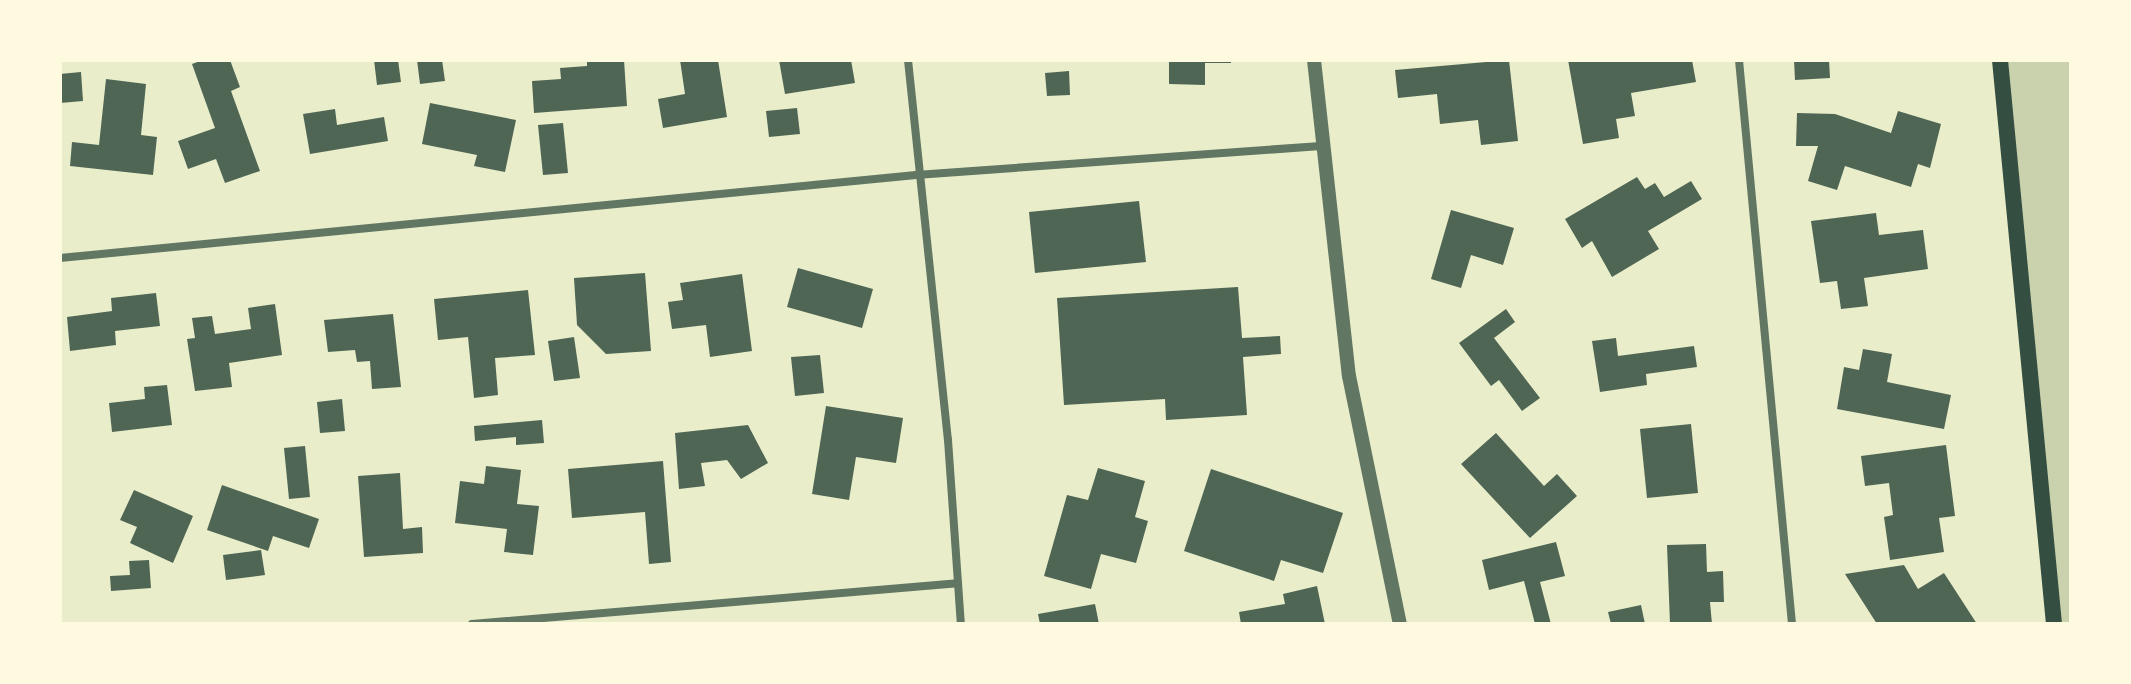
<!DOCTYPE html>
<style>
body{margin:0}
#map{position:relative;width:2131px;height:684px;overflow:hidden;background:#e9edc9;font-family:"Titillium Web",sans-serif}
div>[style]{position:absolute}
.green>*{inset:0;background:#cad2ad}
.building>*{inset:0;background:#4f6655}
.minor>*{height:8px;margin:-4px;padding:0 4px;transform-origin:4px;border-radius:4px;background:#617663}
.tertiary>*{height:14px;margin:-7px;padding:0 7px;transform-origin:7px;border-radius:7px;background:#617663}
.secondary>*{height:16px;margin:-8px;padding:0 8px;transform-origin:8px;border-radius:8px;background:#344e41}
span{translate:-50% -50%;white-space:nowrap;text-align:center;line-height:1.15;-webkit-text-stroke:6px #fefae0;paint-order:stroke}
.frame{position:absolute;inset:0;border:62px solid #fefae0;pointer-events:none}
</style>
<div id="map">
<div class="green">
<i style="clip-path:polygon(2001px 60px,2071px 60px,2071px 624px,2054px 624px)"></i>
</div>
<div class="building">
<i style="clip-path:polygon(203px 60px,230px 60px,240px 87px,231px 91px,260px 171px,225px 183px,216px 159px,188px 169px,178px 141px,215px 128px,192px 64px)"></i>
<i style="clip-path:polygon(374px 60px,398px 60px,401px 82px,377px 85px)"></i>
<i style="clip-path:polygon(417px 60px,442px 60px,445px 81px,420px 84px)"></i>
<i style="clip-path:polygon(587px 60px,624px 60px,627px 106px,534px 113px,532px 81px,561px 79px,560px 68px,587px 66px)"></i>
<i style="clip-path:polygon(680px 60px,718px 60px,727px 117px,663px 128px,658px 99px,685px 94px)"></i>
<i style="clip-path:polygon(779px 60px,851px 60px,855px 83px,785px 94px)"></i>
<i style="clip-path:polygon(1169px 60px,1231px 60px,1231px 63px,1205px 63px,1205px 85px,1169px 84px)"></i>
<i style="clip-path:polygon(1509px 60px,1518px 141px,1481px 145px,1478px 120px,1440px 124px,1437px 94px,1398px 98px,1395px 70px)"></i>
<i style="clip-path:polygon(1568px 60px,1692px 60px,1696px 82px,1631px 93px,1635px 116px,1616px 119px,1619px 138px,1583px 144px)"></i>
<i style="clip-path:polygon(1794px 60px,1829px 60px,1830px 78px,1795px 80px)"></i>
<i style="clip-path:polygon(1069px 71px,1070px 95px,1047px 96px,1045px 73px)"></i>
<i style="clip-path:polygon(81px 72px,83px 101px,60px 103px,60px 74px)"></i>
<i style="clip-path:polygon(106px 79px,146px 84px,141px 135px,157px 137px,153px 175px,70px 166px,72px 142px,99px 145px)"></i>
<i style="clip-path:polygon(430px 103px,516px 120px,505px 172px,474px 166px,477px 155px,422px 144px)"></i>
<i style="clip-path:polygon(797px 108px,800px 134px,769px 137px,766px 111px)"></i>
<i style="clip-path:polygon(335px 109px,337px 125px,384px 117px,388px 141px,310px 154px,303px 114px)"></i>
<i style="clip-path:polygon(1898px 111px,1941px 124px,1930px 168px,1918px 164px,1911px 187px,1845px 166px,1837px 190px,1808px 181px,1818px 146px,1796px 146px,1797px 113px,1835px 114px,1891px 133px)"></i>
<i style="clip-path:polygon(563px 123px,568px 173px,543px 175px,538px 125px)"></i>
<i style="clip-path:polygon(1637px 177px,1645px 189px,1655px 183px,1664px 197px,1691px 181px,1702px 199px,1648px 231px,1659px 249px,1612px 277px,1592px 241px,1582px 248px,1565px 219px)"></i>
<i style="clip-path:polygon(1139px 201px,1146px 262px,1035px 273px,1029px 212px)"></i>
<i style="clip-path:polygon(1451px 210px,1514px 228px,1503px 265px,1471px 255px,1461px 288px,1431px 279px)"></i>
<i style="clip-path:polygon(1876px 213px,1879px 235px,1923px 230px,1928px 269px,1864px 278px,1868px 306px,1841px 309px,1837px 281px,1820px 283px,1811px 221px)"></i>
<i style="clip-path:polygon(798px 268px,873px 289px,862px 328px,787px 307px)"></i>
<i style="clip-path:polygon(645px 273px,651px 351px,606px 354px,577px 325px,574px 278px)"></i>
<i style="clip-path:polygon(742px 274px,752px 351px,710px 357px,706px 325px,672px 329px,668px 302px,683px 300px,680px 283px)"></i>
<i style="clip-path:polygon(1238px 287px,1242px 338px,1280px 336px,1281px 354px,1243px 357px,1247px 415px,1166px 420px,1165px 399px,1064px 405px,1057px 298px)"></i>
<i style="clip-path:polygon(528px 290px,535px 355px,495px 358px,498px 395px,474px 398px,468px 337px,438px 340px,434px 299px)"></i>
<i style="clip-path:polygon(156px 293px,160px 326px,115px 331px,116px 345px,70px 351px,67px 317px,112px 311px,111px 298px)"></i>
<i style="clip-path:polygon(275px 304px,282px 355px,229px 363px,232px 387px,195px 391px,187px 339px,195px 338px,192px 318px,212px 316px,215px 334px,251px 329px,248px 308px)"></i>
<i style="clip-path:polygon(1506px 309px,1515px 322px,1494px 338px,1540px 398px,1522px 411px,1499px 380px,1491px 386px,1459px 343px)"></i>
<i style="clip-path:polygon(393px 314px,401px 387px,372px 389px,370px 361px,357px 362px,355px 350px,328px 352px,324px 320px)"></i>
<i style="clip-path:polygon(574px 337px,580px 378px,554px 381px,548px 341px)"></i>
<i style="clip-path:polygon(1616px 338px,1618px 356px,1694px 346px,1697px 367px,1646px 374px,1647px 385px,1600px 392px,1592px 341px)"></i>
<i style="clip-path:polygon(1863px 349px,1892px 354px,1887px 382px,1951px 395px,1944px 429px,1837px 409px,1844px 367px,1859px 370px)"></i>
<i style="clip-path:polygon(820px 355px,824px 393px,795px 396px,791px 357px)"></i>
<i style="clip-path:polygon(167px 385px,172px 425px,112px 432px,109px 403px,145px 399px,144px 387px)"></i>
<i style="clip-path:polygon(342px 399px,345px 431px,320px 433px,317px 402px)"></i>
<i style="clip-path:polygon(826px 406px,903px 418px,896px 463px,856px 457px,849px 500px,812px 494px)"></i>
<i style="clip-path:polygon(542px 420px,544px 443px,516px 445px,516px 437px,475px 441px,474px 426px)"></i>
<i style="clip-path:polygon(1691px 424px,1698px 493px,1647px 498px,1640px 429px)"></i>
<i style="clip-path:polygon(748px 425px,768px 463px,741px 479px,727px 460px,701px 463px,705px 486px,679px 489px,675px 433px)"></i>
<i style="clip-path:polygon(1496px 433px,1544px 486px,1557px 474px,1577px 496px,1530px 538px,1461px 464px)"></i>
<i style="clip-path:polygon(1946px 445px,1955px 516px,1939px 518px,1944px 552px,1890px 560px,1884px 517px,1893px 515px,1889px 483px,1865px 486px,1861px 456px)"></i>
<i style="clip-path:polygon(305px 446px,310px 497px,289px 499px,284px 448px)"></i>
<i style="clip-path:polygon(663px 461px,671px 562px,649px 564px,645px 512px,572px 518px,568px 469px)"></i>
<i style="clip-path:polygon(486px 466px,521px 470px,517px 504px,539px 506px,533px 555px,504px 552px,507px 529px,455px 523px,460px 481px,484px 484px)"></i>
<i style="clip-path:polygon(1098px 468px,1145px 481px,1135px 517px,1148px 521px,1136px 563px,1101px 554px,1091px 589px,1044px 576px,1067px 495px,1088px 500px)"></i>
<i style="clip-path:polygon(1211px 469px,1343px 513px,1323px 573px,1281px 560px,1274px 581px,1184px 551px)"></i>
<i style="clip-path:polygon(400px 473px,403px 529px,422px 527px,423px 553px,364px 557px,358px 476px)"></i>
<i style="clip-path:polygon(222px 485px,319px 519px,309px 548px,273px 536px,268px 551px,207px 530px)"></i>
<i style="clip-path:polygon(134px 490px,193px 516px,173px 563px,130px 543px,137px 527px,120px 520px)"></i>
<i style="clip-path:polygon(1556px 542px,1565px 576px,1540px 582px,1551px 624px,1535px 624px,1524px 581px,1489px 590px,1482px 560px)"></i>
<i style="clip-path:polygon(1706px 544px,1707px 572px,1723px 571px,1724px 602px,1710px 602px,1712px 624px,1670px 624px,1667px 545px)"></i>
<i style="clip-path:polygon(261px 550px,265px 575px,226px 580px,223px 555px)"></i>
<i style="clip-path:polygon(149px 560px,151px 588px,111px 591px,110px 576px,130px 575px,129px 561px)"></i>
<i style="clip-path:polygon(1904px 565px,1918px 589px,1944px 573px,1977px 624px,1877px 624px,1845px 574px)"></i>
<i style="clip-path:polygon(1317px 586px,1325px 624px,1241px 624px,1239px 612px,1285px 604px,1283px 594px)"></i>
<i style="clip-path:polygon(1095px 604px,1099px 624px,1040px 624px,1038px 614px)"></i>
<i style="clip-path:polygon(1641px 605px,1645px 624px,1611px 624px,1608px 612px)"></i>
</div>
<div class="minor">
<i style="left:908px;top:60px;width:382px;rotate:84deg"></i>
<i style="left:948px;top:440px;width:184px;rotate:86deg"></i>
<i style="left:1739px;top:60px;width:566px;rotate:84.63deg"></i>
<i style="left:60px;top:258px;width:860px;rotate:-5.54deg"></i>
<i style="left:916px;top:175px;width:406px;rotate:-4.1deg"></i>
<i style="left:472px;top:624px;width:487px;rotate:-4.8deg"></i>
</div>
<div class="tertiary">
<i style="left:1314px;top:60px;width:318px;rotate:83.7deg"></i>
<i style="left:1349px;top:376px;width:253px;rotate:78.4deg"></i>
</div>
<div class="secondary">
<i style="left:2000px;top:60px;width:567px;rotate:84.53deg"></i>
</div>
<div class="frame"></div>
</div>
